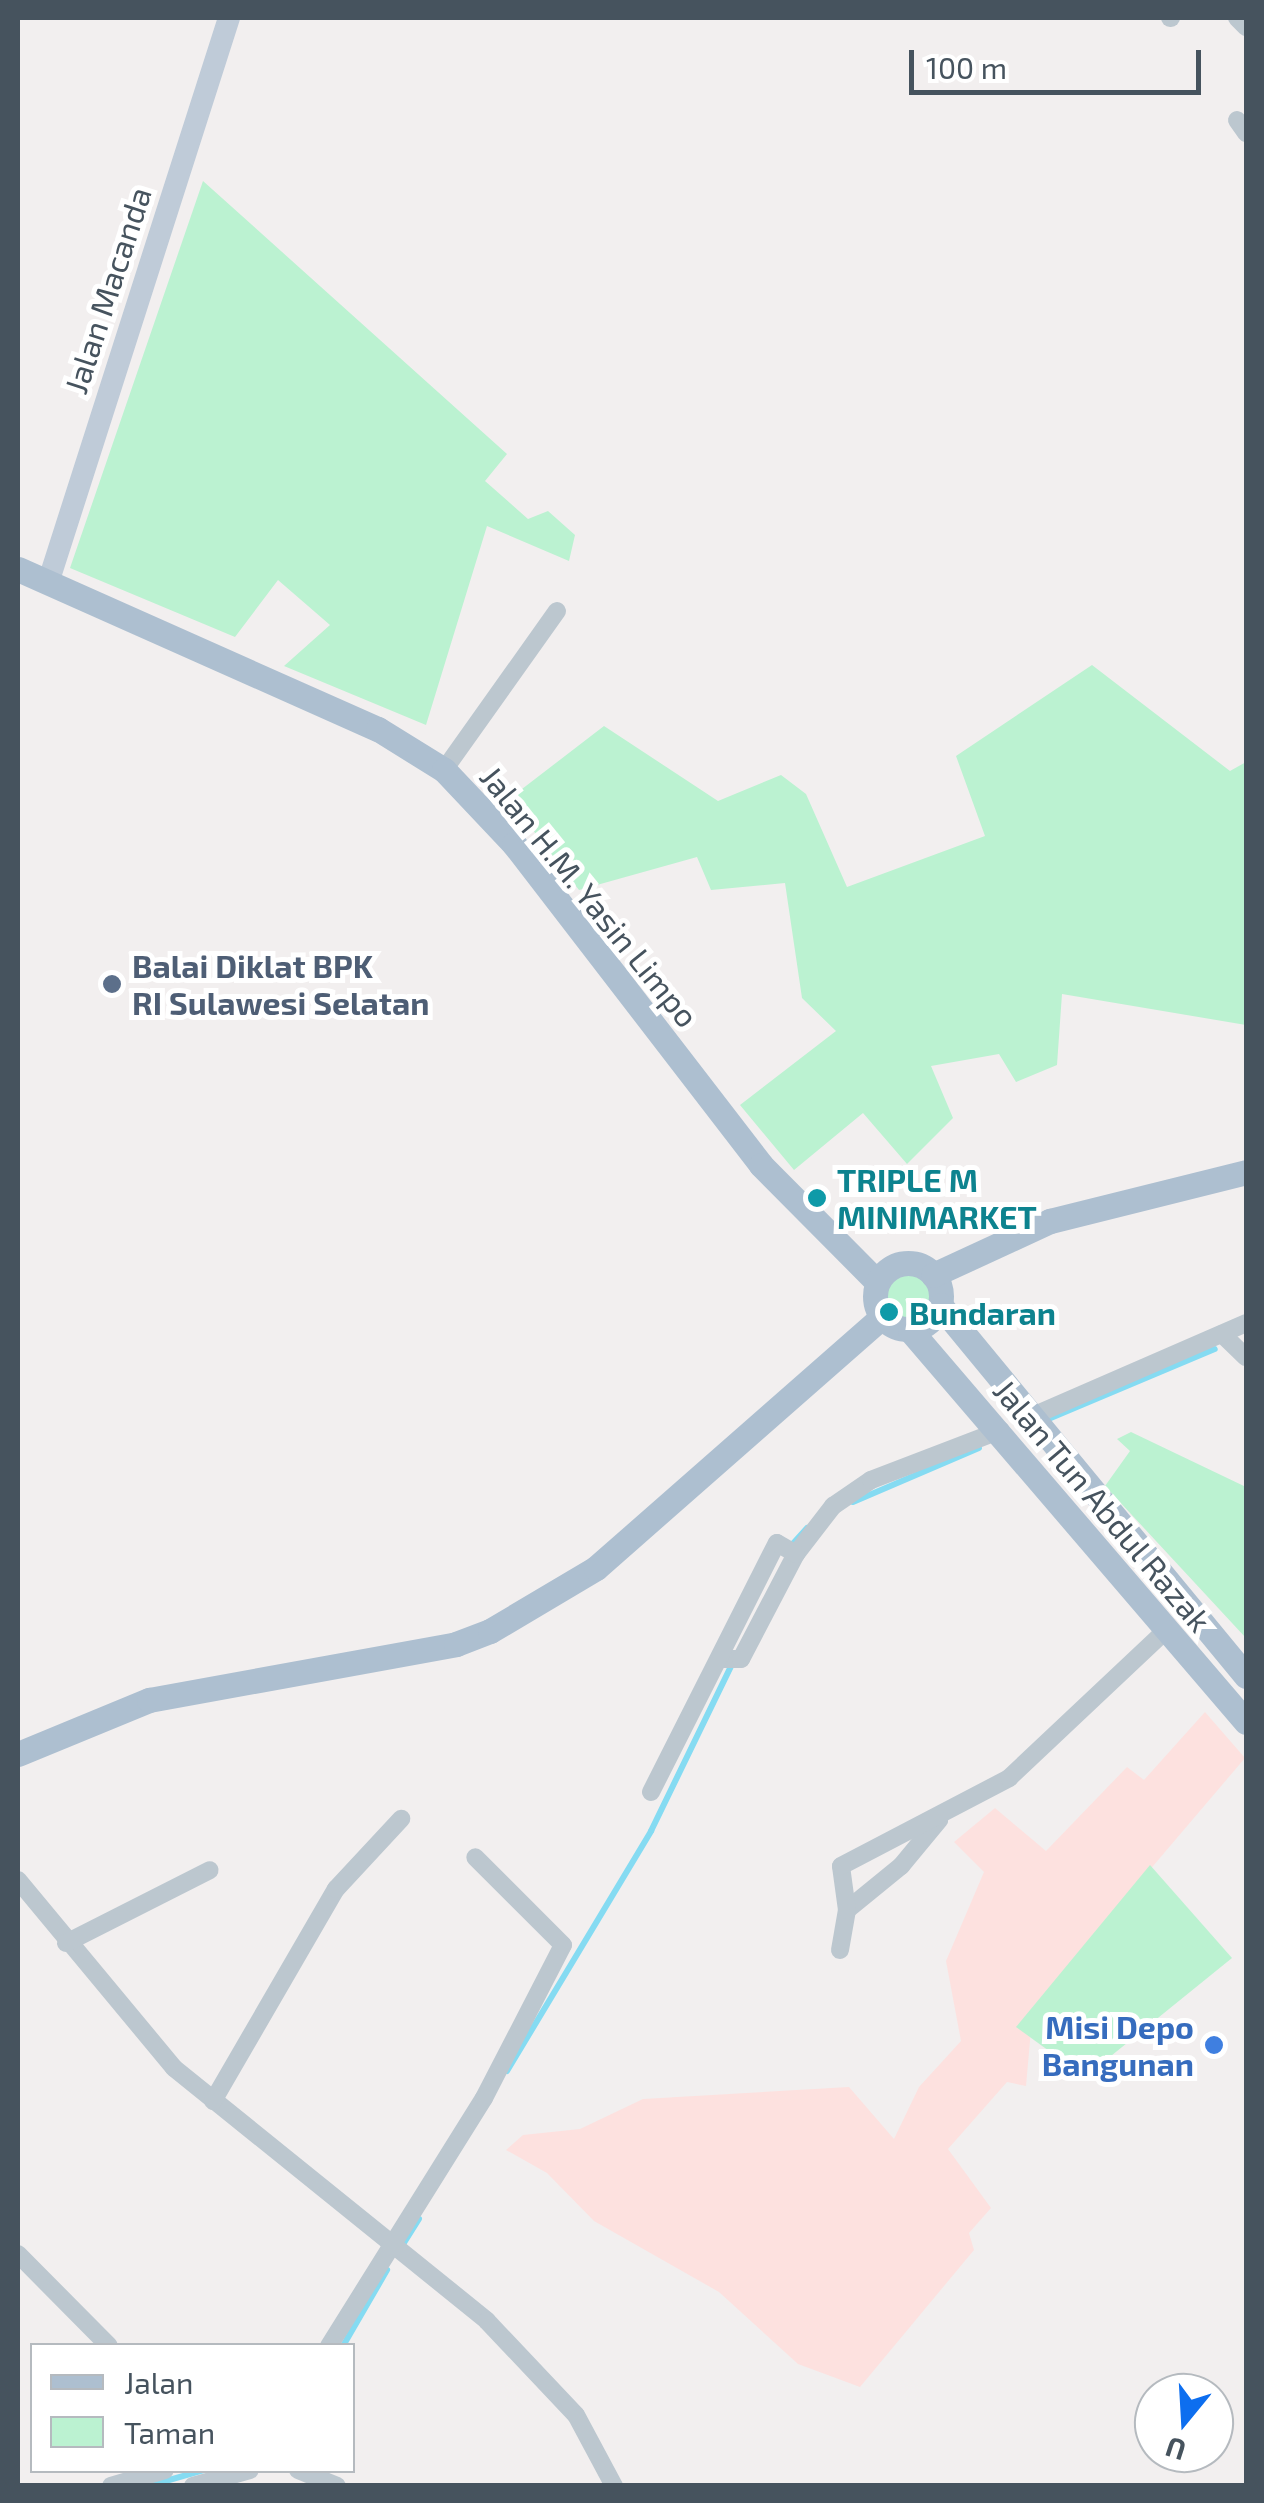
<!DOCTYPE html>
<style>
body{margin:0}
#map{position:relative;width:1264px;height:2503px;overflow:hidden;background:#f2efef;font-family:"Exo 2",sans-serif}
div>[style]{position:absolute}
.medical>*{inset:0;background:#fde1df}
.green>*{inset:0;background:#bbf2d1}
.round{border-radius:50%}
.stream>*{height:6px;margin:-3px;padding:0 3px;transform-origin:3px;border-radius:3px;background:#85dbf2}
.street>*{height:18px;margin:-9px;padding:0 9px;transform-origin:9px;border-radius:9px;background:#bcc7cf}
.secondary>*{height:22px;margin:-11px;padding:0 11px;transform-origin:11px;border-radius:11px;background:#bfcbd8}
.primary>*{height:25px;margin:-12.5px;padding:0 12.5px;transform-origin:12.5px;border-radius:12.5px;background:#adbfd0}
.primary>.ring{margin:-12.5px;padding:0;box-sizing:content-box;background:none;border:25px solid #adbfd0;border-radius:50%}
.dots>*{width:28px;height:28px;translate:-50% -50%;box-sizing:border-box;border:5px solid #fff;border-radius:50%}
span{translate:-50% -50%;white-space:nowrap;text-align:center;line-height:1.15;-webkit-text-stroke:10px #fff;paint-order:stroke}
.street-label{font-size:32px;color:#46535e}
.service-label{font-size:32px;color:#4e5e75;font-weight:700}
.left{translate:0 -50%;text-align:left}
.culture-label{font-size:32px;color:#0d838f;font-weight:700}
.shop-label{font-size:32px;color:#366cbe;font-weight:700}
.right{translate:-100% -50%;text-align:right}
.frame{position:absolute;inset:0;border:20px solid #46535e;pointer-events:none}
.legend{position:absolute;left:30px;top:2343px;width:325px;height:130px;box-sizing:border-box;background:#fff;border:2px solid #b5babf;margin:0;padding:12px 18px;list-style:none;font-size:30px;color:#46535e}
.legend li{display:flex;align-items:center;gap:20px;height:50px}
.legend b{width:50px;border:2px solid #b5babf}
.north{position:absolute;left:1134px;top:2373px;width:100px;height:100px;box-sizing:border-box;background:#fff;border:2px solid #b5babf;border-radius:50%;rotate:198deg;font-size:28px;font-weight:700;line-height:40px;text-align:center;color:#46535e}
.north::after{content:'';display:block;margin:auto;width:35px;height:45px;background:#0d6eef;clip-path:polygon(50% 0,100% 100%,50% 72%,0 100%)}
.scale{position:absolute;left:909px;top:50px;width:292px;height:45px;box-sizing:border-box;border:5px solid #46535e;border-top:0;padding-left:12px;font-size:30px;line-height:35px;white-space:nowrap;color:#46535e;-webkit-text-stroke:8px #fff;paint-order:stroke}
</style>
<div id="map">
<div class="medical">
<i style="clip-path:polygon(1205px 1712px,1245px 1758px,1033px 2007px,1026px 2086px,1007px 2082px,948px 2149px,991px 2208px,969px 2233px,974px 2250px,860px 2387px,798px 2364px,719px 2292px,594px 2221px,547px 2173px,506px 2150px,523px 2135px,580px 2129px,643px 2099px,849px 2087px,894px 2139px,919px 2087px,961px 2041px,946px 1961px,984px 1872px,954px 1842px,995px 1808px,1046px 1851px,1127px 1767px,1144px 1780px)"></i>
</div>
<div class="green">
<i style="clip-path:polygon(203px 181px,507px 454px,485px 481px,528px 519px,548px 511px,575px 535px,569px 561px,487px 526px,426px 725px,284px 666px,330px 625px,278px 580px,235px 637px,70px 568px)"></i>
<i style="clip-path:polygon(1092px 665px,1230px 771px,1246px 762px,1246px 1025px,1062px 994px,1057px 1065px,1016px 1082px,999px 1054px,931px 1066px,953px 1118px,907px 1164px,863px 1113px,794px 1170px,740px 1105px,836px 1031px,802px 998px,785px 883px,711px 890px,697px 857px,579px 890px,509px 799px,604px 726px,718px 801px,781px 775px,806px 794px,847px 887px,985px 836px,956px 756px)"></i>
<i class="round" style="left:875px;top:1263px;width:66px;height:66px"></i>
<i style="clip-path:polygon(1131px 1432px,1246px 1487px,1245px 1637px,1105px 1486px,1130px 1451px,1117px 1439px)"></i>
<i style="clip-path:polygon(1150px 1865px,1232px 1958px,1085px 2077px,1016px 2027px)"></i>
</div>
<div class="stream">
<i style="left:1046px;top:1420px;width:183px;rotate:-22.8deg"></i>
<i style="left:853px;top:1502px;width:137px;rotate:-23.2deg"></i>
<i style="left:789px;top:1548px;width:27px;rotate:-48deg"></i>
<i style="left:507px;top:2071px;width:280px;rotate:-59deg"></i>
<i style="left:651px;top:1831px;width:188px;rotate:-64.1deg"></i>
<i style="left:402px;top:2246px;width:32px;rotate:-58deg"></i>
<i style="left:343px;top:2346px;width:88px;rotate:-59.9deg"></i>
<i style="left:148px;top:2486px;width:58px;rotate:-15.9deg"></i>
</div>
<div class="street">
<i style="left:1170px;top:18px;width:1px"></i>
<i style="left:1237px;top:18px;width:13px;rotate:45deg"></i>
<i style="left:1237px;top:120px;width:16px;rotate:55deg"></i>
<i style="left:444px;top:770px;width:195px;rotate:-54.6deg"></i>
<i style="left:1222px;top:1334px;width:33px;rotate:44deg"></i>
<i style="left:1028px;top:1418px;width:238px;rotate:-23.5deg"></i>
<i style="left:721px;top:1659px;width:20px"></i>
<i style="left:741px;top:1659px;width:119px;rotate:-62.4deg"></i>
<i style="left:796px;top:1554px;width:61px;rotate:-52.4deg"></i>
<i style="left:833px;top:1506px;width:46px;rotate:-34.4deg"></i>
<i style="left:871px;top:1480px;width:139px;rotate:-21deg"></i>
<i style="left:651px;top:1792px;width:279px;rotate:-63.2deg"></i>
<i style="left:777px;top:1543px;width:22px;rotate:30deg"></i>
<i style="left:18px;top:1880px;width:244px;rotate:50.3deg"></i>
<i style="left:174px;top:2068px;width:402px;rotate:38.9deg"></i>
<i style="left:487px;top:2321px;width:129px;rotate:46.6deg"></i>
<i style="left:576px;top:2415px;width:81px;rotate:61.8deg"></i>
<i style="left:847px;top:1910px;width:70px;rotate:-39.2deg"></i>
<i style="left:901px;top:1866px;width:60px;rotate:-50.4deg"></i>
<i style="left:66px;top:1943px;width:161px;rotate:-26.9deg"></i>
<i style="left:840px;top:1950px;width:41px;rotate:-80.1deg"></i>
<i style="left:847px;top:1910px;width:44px;rotate:-97.8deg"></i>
<i style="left:841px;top:1866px;width:190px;rotate:-27.6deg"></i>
<i style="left:1009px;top:1778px;width:217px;rotate:-43.3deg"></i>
<i style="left:213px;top:2101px;width:245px;rotate:-59.9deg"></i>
<i style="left:336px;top:1889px;width:96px;rotate:-47.1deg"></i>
<i style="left:18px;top:2254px;width:129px;rotate:45.3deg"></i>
<i style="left:329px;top:2346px;width:292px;rotate:-58deg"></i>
<i style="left:484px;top:2098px;width:172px;rotate:-62.7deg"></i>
<i style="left:563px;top:1945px;width:124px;rotate:-135deg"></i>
<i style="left:298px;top:2470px;width:42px;rotate:22.3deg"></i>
<i style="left:111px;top:2486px;width:56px;rotate:-16.5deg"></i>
<i style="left:193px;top:2486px;width:59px;rotate:-15.7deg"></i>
</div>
<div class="secondary">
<i style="left:48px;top:583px;width:593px;rotate:-72.24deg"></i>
</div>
<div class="primary">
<i style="left:18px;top:569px;width:394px;rotate:24deg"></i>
<i style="left:378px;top:729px;width:78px;rotate:31.8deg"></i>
<i style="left:444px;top:770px;width:102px;rotate:46.6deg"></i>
<i style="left:514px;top:844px;width:405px;rotate:52.4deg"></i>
<i style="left:761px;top:1165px;width:165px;rotate:45.2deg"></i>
<i class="ring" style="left:875px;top:1263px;width:41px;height:41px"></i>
<i style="left:933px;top:1275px;width:129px;rotate:-24.8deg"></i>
<i style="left:1050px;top:1221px;width:202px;rotate:-14deg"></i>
<i style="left:940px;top:1305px;width:481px;rotate:50.5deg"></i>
<i style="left:910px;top:1330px;width:516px;rotate:49.4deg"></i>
<i style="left:18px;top:1754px;width:142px;rotate:-22.4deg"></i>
<i style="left:149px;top:1700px;width:312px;rotate:-10.3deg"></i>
<i style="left:456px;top:1644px;width:36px;rotate:-21deg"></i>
<i style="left:490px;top:1631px;width:123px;rotate:-30.7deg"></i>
<i style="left:596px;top:1568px;width:381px;rotate:-41.3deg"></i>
</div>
<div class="dots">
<i style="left:112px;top:984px;background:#5c6f8a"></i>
<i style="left:817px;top:1198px;background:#0f9aa8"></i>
<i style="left:889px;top:1312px;background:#0f9aa8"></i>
<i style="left:1214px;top:2045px;background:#3f7fe0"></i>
</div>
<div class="street-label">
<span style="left:107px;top:290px;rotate:-72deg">Jalan Macanda</span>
<span style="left:590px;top:896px;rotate:51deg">Jalan H.M. Yasin Limpo</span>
<span style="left:1103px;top:1505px;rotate:50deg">Jalan Tun Abdul Razak</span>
</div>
<div class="service-label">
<span class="left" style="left:132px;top:984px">Balai Diklat BPK<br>RI Sulawesi Selatan</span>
</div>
<div class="culture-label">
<span class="left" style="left:837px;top:1198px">TRIPLE M<br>MINIMARKET</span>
<span class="left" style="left:909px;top:1312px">Bundaran</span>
</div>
<div class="shop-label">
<span class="right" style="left:1194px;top:2045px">Misi Depo<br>Bangunan</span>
</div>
<div class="frame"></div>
<ul class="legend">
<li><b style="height:12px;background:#adbfd0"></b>Jalan</li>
<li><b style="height:28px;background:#bbf2d1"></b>Taman</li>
</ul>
<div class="north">U</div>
<div class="scale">100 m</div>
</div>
